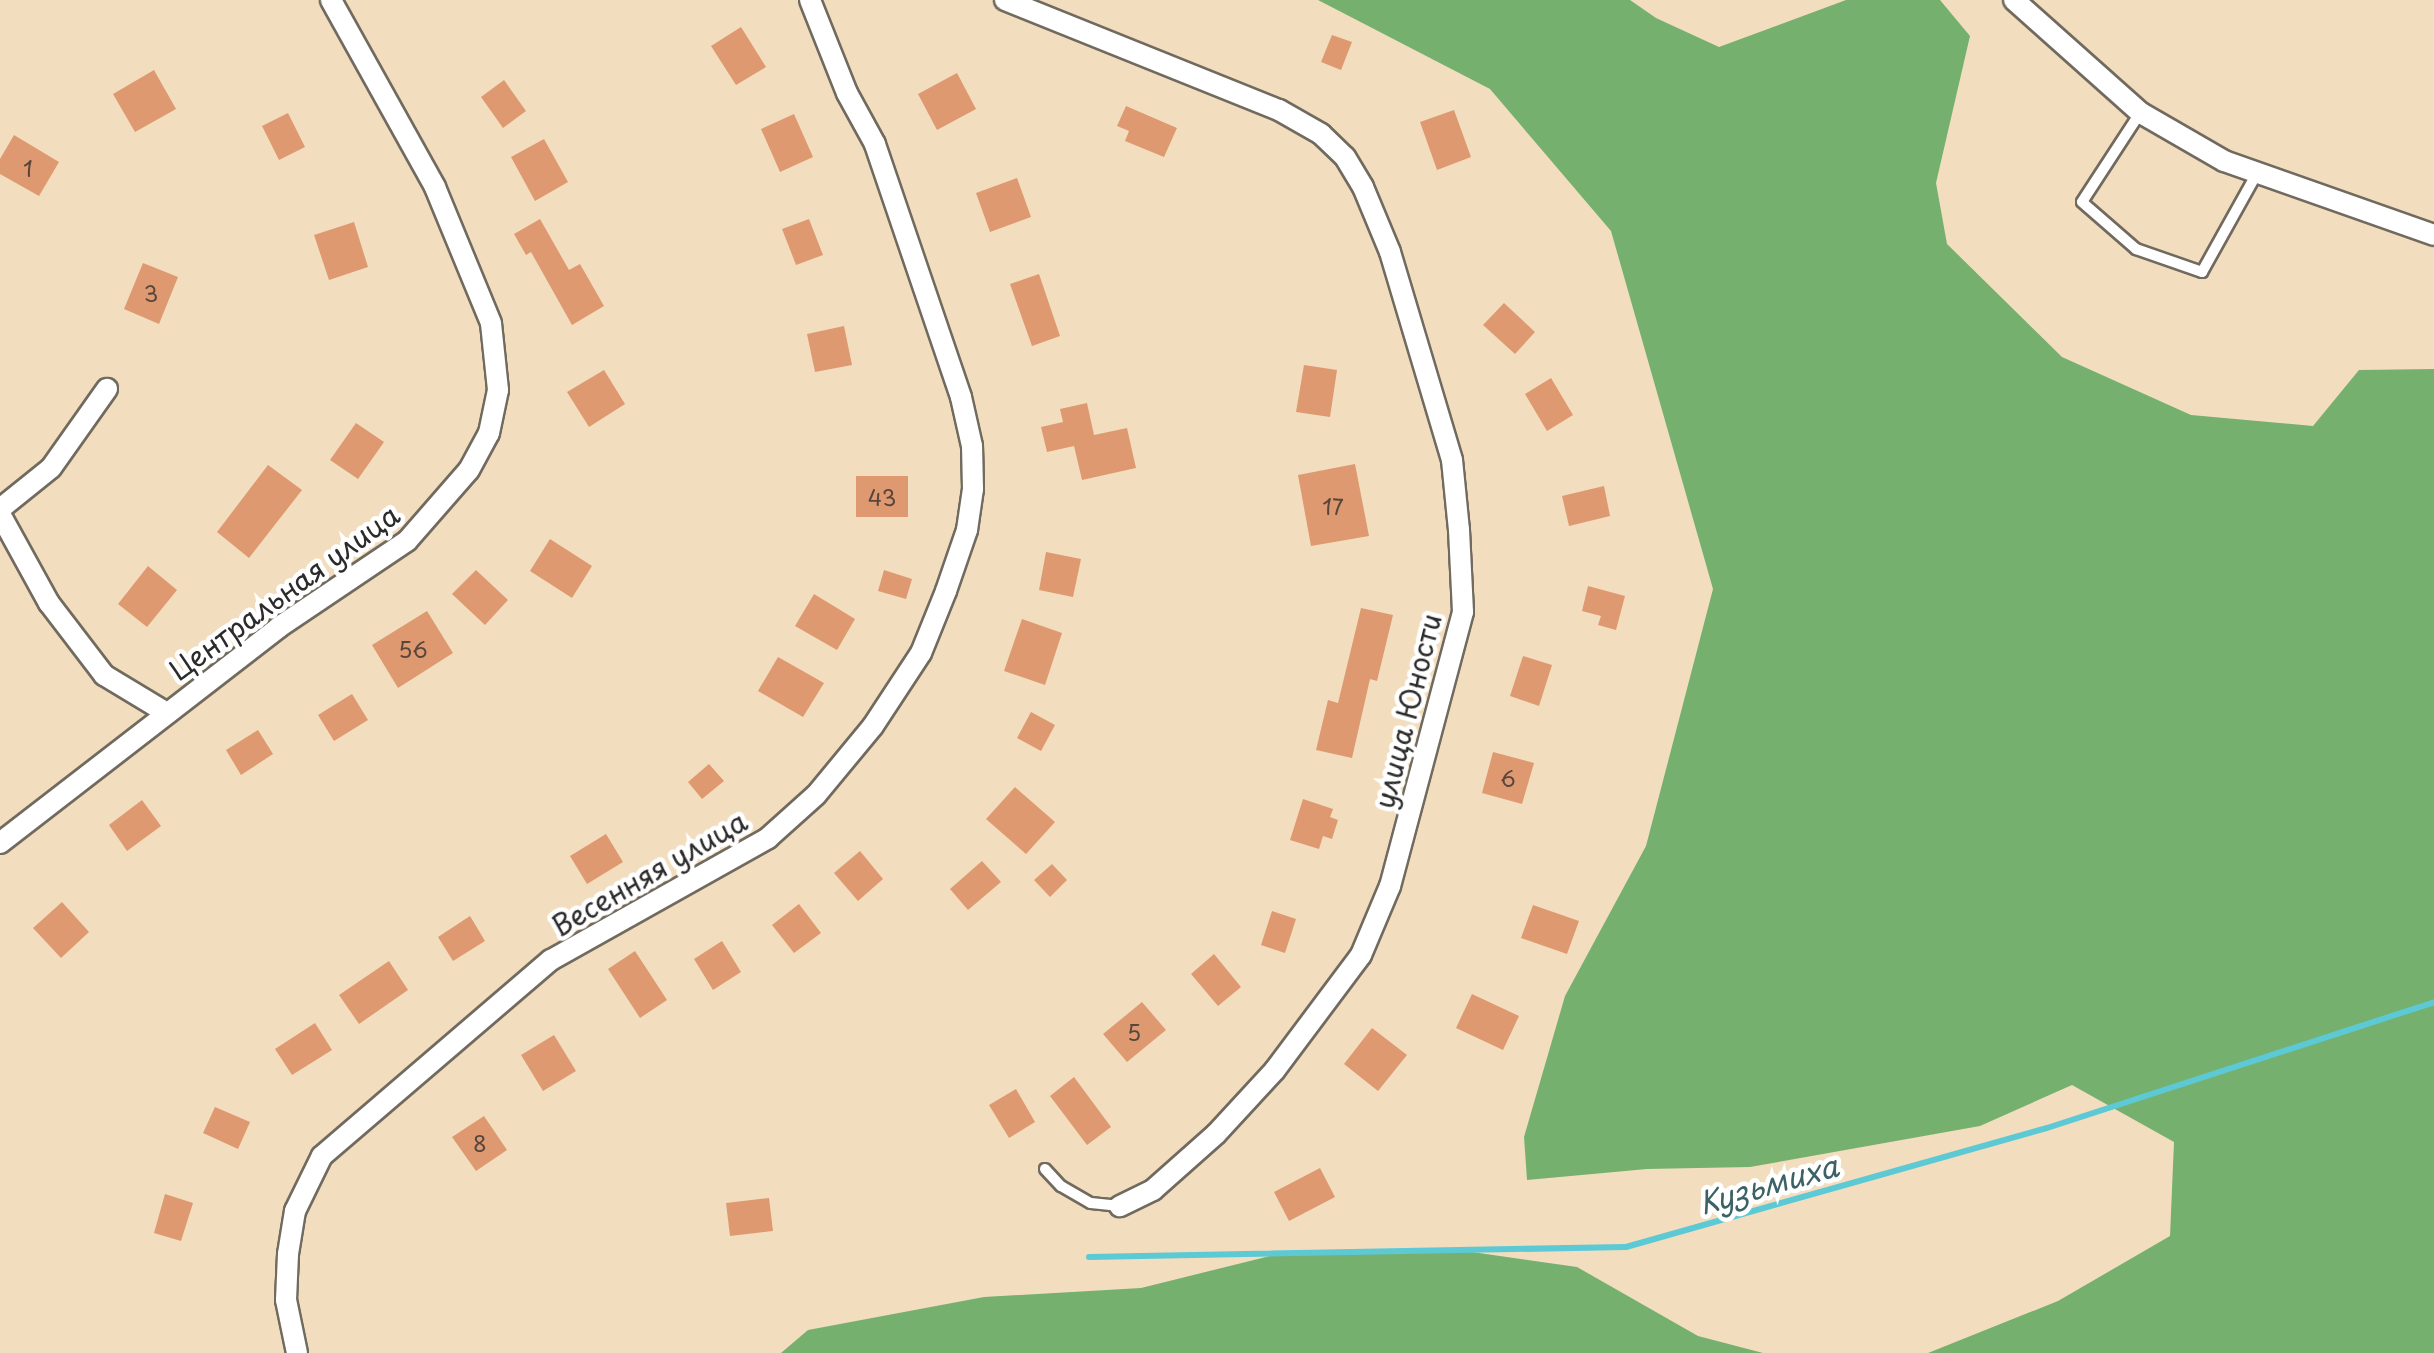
<!DOCTYPE html>
<meta charset="utf-8">
<style>
body{margin:0}
#map{position:relative;width:2434px;height:1353px;overflow:hidden;background:#f2debf;font-family:"Playpen Sans",sans-serif}
div>[style]{position:absolute}
.forest>*{inset:0;background:#75b06e}
.stream>*{height:6px;margin:-3px;padding:0 3px;transform-origin:3px;border-radius:3px;background:#5cc9d4}
.building>*{inset:0;background:#de9970}
.roads{filter:drop-shadow(2px 0 #716a5f) drop-shadow(-2px 0 #716a5f) drop-shadow(0 2px #716a5f) drop-shadow(0 -2px #716a5f)}
.lane>*{height:10px;margin:-5px;padding:0 5px;transform-origin:5px;border-radius:5px;background:#fff}
.street>*{height:20px;margin:-10px;padding:0 10px;transform-origin:10px;border-radius:10px;background:#fff}
span{translate:-50% -50%;white-space:nowrap;text-align:center;line-height:1.15;-webkit-text-stroke:9px #fff;paint-order:stroke}
.number-label{font-size:22px;color:#58463c}
.number-label span{-webkit-text-stroke-width:0}
.street-label{font-size:28px;color:#2b2b2b}
.water-label{font-size:30px;color:#3c6266;font-style:italic}
</style>
<div id="map">
<div class="forest">
<i style="clip-path:polygon(1318px 0,1630px 0,1656px 18px,1719px 47px,1846px 0,1940px 0,1970px 36px,1936px 183px,1947px 244px,2062px 357px,2191px 415px,2313px 426px,2359px 370px,2434px 369px,2434px 1353px,1928px 1353px,2058px 1301px,2170px 1236px,2174px 1142px,2072px 1085px,1980px 1126px,1750px 1167px,1647px 1169px,1527px 1180px,1524px 1137px,1565px 996px,1646px 846px,1713px 589px,1611px 231px,1490px 89px)"></i>
<i style="clip-path:polygon(1465px 1251px,1577px 1267px,1698px 1336px,1763px 1353px,781px 1353px,808px 1330px,984px 1297px,1141px 1288px,1282px 1253px)"></i>
</div>
<div class="stream">
<i style="left:1089px;top:1257px;width:537px;rotate:-1.07deg"></i>
<i style="left:1626px;top:1247px;width:437px;rotate:-15.8deg"></i>
<i style="left:2047px;top:1128px;width:407px;rotate:-18deg"></i>
</div>
<div class="building">
<i style="clip-path:polygon(741px 27px,766px 67px,736px 85px,711px 46px)"></i>
<i style="clip-path:polygon(1332px 35px,1352px 42px,1341px 70px,1321px 62px)"></i>
<i style="clip-path:polygon(154px 70px,176px 109px,135px 132px,113px 94px)"></i>
<i style="clip-path:polygon(957px 73px,976px 109px,937px 130px,918px 94px)"></i>
<i style="clip-path:polygon(504px 80px,526px 111px,503px 128px,481px 97px)"></i>
<i style="clip-path:polygon(1126px 106px,1177px 128px,1164px 157px,1125px 141px,1129px 131px,1117px 126px)"></i>
<i style="clip-path:polygon(1454px 110px,1471px 157px,1437px 170px,1420px 122px)"></i>
<i style="clip-path:polygon(288px 113px,305px 147px,279px 160px,262px 126px)"></i>
<i style="clip-path:polygon(794px 114px,813px 157px,780px 172px,761px 129px)"></i>
<i style="clip-path:polygon(14px 135px,59px 162px,39px 196px,0 174px,0 159px)"></i>
<i style="clip-path:polygon(544px 139px,568px 182px,535px 201px,511px 157px)"></i>
<i style="clip-path:polygon(1017px 178px,1031px 217px,990px 232px,976px 193px)"></i>
<i style="clip-path:polygon(540px 219px,569px 270px,580px 264px,604px 306px,572px 325px,531px 252px,526px 255px,514px 234px)"></i>
<i style="clip-path:polygon(809px 219px,823px 255px,796px 265px,782px 229px)"></i>
<i style="clip-path:polygon(354px 222px,368px 267px,329px 280px,314px 235px)"></i>
<i style="clip-path:polygon(143px 263px,178px 277px,159px 324px,124px 309px)"></i>
<i style="clip-path:polygon(1039px 274px,1060px 336px,1032px 346px,1010px 284px)"></i>
<i style="clip-path:polygon(1504px 303px,1535px 332px,1515px 354px,1483px 325px)"></i>
<i style="clip-path:polygon(844px 326px,852px 365px,815px 372px,807px 334px)"></i>
<i style="clip-path:polygon(1304px 365px,1337px 370px,1330px 417px,1296px 412px)"></i>
<i style="clip-path:polygon(604px 370px,625px 404px,589px 427px,567px 392px)"></i>
<i style="clip-path:polygon(1551px 378px,1573px 415px,1547px 431px,1525px 394px)"></i>
<i style="clip-path:polygon(1087px 403px,1094px 435px,1127px 428px,1136px 468px,1082px 480px,1074px 446px,1047px 452px,1041px 427px,1063px 422px,1060px 409px)"></i>
<i style="clip-path:polygon(356px 423px,384px 442px,358px 479px,330px 460px)"></i>
<i style="clip-path:polygon(1355px 464px,1369px 536px,1311px 546px,1298px 475px)"></i>
<i style="clip-path:polygon(268px 465px,302px 490px,249px 558px,217px 532px)"></i>
<i style="clip-path:polygon(856px 476px,908px 476px,908px 517px,856px 517px)"></i>
<i style="clip-path:polygon(1604px 486px,1610px 516px,1569px 526px,1562px 496px)"></i>
<i style="clip-path:polygon(550px 539px,592px 566px,572px 598px,530px 571px)"></i>
<i style="clip-path:polygon(1046px 552px,1081px 559px,1073px 597px,1039px 590px)"></i>
<i style="clip-path:polygon(148px 566px,177px 590px,147px 627px,118px 604px)"></i>
<i style="clip-path:polygon(476px 570px,508px 600px,485px 625px,452px 594px)"></i>
<i style="clip-path:polygon(884px 570px,912px 579px,906px 599px,878px 591px)"></i>
<i style="clip-path:polygon(1588px 586px,1625px 596px,1616px 630px,1598px 625px,1601px 616px,1582px 611px)"></i>
<i style="clip-path:polygon(814px 594px,855px 619px,837px 650px,795px 626px)"></i>
<i style="clip-path:polygon(1361px 608px,1393px 615px,1377px 681px,1370px 679px,1352px 758px,1316px 750px,1328px 700px,1338px 703px)"></i>
<i style="clip-path:polygon(427px 611px,453px 653px,398px 688px,372px 645px)"></i>
<i style="clip-path:polygon(1022px 619px,1062px 633px,1045px 685px,1004px 671px)"></i>
<i style="clip-path:polygon(1523px 656px,1552px 665px,1539px 706px,1510px 696px)"></i>
<i style="clip-path:polygon(778px 657px,824px 683px,803px 717px,758px 691px)"></i>
<i style="clip-path:polygon(352px 694px,368px 720px,334px 741px,318px 715px)"></i>
<i style="clip-path:polygon(1031px 712px,1055px 725px,1041px 751px,1017px 738px)"></i>
<i style="clip-path:polygon(258px 730px,273px 754px,241px 775px,226px 750px)"></i>
<i style="clip-path:polygon(1493px 752px,1534px 763px,1522px 804px,1482px 793px)"></i>
<i style="clip-path:polygon(709px 764px,724px 781px,702px 799px,688px 782px)"></i>
<i style="clip-path:polygon(1015px 787px,1055px 822px,1026px 854px,986px 819px)"></i>
<i style="clip-path:polygon(1303px 799px,1333px 809px,1330px 817px,1338px 820px,1332px 839px,1323px 836px,1319px 849px,1290px 840px)"></i>
<i style="clip-path:polygon(142px 800px,161px 826px,127px 851px,109px 825px)"></i>
<i style="clip-path:polygon(606px 834px,623px 862px,587px 884px,570px 856px)"></i>
<i style="clip-path:polygon(860px 851px,883px 879px,858px 901px,834px 873px)"></i>
<i style="clip-path:polygon(982px 861px,1001px 882px,968px 910px,950px 889px)"></i>
<i style="clip-path:polygon(1052px 864px,1067px 880px,1050px 897px,1034px 880px)"></i>
<i style="clip-path:polygon(62px 902px,89px 932px,61px 958px,33px 928px)"></i>
<i style="clip-path:polygon(799px 904px,821px 933px,794px 953px,772px 925px)"></i>
<i style="clip-path:polygon(1533px 905px,1579px 921px,1567px 954px,1521px 938px)"></i>
<i style="clip-path:polygon(1272px 911px,1296px 919px,1285px 953px,1261px 945px)"></i>
<i style="clip-path:polygon(470px 916px,485px 941px,453px 961px,438px 937px)"></i>
<i style="clip-path:polygon(722px 941px,741px 972px,713px 990px,694px 959px)"></i>
<i style="clip-path:polygon(635px 951px,667px 1000px,640px 1018px,608px 969px)"></i>
<i style="clip-path:polygon(1214px 954px,1241px 987px,1218px 1006px,1191px 974px)"></i>
<i style="clip-path:polygon(389px 961px,408px 990px,359px 1024px,339px 995px)"></i>
<i style="clip-path:polygon(1472px 994px,1519px 1016px,1503px 1050px,1456px 1028px)"></i>
<i style="clip-path:polygon(1142px 1002px,1166px 1030px,1127px 1062px,1103px 1034px)"></i>
<i style="clip-path:polygon(315px 1023px,332px 1050px,292px 1075px,275px 1049px)"></i>
<i style="clip-path:polygon(1372px 1028px,1407px 1055px,1378px 1091px,1344px 1064px)"></i>
<i style="clip-path:polygon(554px 1035px,576px 1071px,543px 1091px,521px 1055px)"></i>
<i style="clip-path:polygon(1074px 1077px,1111px 1127px,1087px 1145px,1050px 1096px)"></i>
<i style="clip-path:polygon(1016px 1089px,1035px 1122px,1009px 1138px,989px 1105px)"></i>
<i style="clip-path:polygon(215px 1107px,250px 1122px,238px 1149px,203px 1133px)"></i>
<i style="clip-path:polygon(484px 1116px,507px 1150px,476px 1171px,452px 1137px)"></i>
<i style="clip-path:polygon(1320px 1168px,1335px 1197px,1289px 1221px,1274px 1192px)"></i>
<i style="clip-path:polygon(165px 1194px,193px 1203px,181px 1241px,154px 1233px)"></i>
<i style="clip-path:polygon(769px 1198px,773px 1231px,730px 1236px,726px 1203px)"></i>
</div>
<div class="roads">
<div class="lane">
<i style="left:2140px;top:113px;width:106px;rotate:123.1deg"></i>
<i style="left:2082px;top:202px;width:72px;rotate:41deg"></i>
<i style="left:2136px;top:249px;width:70px;rotate:19.2deg"></i>
<i style="left:2202px;top:272px;width:111px;rotate:-60.9deg"></i>
<i style="left:1045px;top:1169px;width:23px;rotate:47deg"></i>
<i style="left:1061px;top:1186px;width:34px;rotate:30deg"></i>
<i style="left:1091px;top:1203px;width:29px;rotate:6deg"></i>
</div>
<div class="street">
<i style="left:1005px;top:0;width:295px;rotate:21.9deg"></i>
<i style="left:1279px;top:110px;width:48px;rotate:29.7deg"></i>
<i style="left:1321px;top:134px;width:33px;rotate:44deg"></i>
<i style="left:1345px;top:157px;width:35px;rotate:59deg"></i>
<i style="left:1363px;top:187px;width:70px;rotate:67.4deg"></i>
<i style="left:1390px;top:252px;width:217px;rotate:73.4deg"></i>
<i style="left:1452px;top:460px;width:70px;rotate:84.3deg"></i>
<i style="left:1459px;top:530px;width:82px;rotate:87.2deg"></i>
<i style="left:1463px;top:612px;width:284px;rotate:104.9deg"></i>
<i style="left:1390px;top:886px;width:75px;rotate:112.8deg"></i>
<i style="left:1361px;top:955px;width:144px;rotate:126.8deg"></i>
<i style="left:1275px;top:1070px;width:87px;rotate:132.7deg"></i>
<i style="left:1216px;top:1134px;width:84px;rotate:138.4deg"></i>
<i style="left:1153px;top:1190px;width:37px;rotate:154deg"></i>
<i style="left:2014px;top:0;width:170px;rotate:41.7deg"></i>
<i style="left:2141px;top:113px;width:96px;rotate:30deg"></i>
<i style="left:2224px;top:161px;width:223px;rotate:19.4deg"></i>
<i style="left:0;top:509px;width:65px;rotate:-38.8deg"></i>
<i style="left:51px;top:468px;width:97px;rotate:-54.7deg"></i>
<i style="left:0;top:514px;width:102px;rotate:61.2deg"></i>
<i style="left:49px;top:603px;width:91px;rotate:52.6deg"></i>
<i style="left:104px;top:675px;width:74px;rotate:31.1deg"></i>
<i style="left:0;top:843px;width:353px;rotate:-37.7deg"></i>
<i style="left:279px;top:627px;width:154px;rotate:-33.9deg"></i>
<i style="left:407px;top:541px;width:94px;rotate:-48.9deg"></i>
<i style="left:469px;top:470px;width:42px;rotate:-61.6deg"></i>
<i style="left:489px;top:433px;width:44px;rotate:-78.2deg"></i>
<i style="left:498px;top:390px;width:67px;rotate:-96deg"></i>
<i style="left:491px;top:323px;width:147px;rotate:-112.4deg"></i>
<i style="left:435px;top:187px;width:214px;rotate:-119.1deg"></i>
<i style="left:297px;top:1353px;width:54px;rotate:-101.7deg"></i>
<i style="left:286px;top:1300px;width:46px;rotate:-87.5deg"></i>
<i style="left:288px;top:1254px;width:44px;rotate:-80.8deg"></i>
<i style="left:295px;top:1211px;width:61px;rotate:-63.9deg"></i>
<i style="left:322px;top:1156px;width:301px;rotate:-40.6deg"></i>
<i style="left:551px;top:960px;width:249px;rotate:-29.3deg"></i>
<i style="left:768px;top:838px;width:64px;rotate:-41.9deg"></i>
<i style="left:816px;top:795px;width:89px;rotate:-50.4deg"></i>
<i style="left:873px;top:726px;width:87px;rotate:-56.7deg"></i>
<i style="left:921px;top:653px;width:67px;rotate:-68deg"></i>
<i style="left:946px;top:591px;width:65px;rotate:-71deg"></i>
<i style="left:967px;top:530px;width:41px;rotate:-81.7deg"></i>
<i style="left:973px;top:489px;width:43px;rotate:-91.3deg"></i>
<i style="left:972px;top:446px;width:50px;rotate:-102.7deg"></i>
<i style="left:961px;top:397px;width:267px;rotate:-108.8deg"></i>
<i style="left:875px;top:144px;width:58px;rotate:-118.8deg"></i>
<i style="left:847px;top:93px;width:100px;rotate:-111.7deg"></i>
</div>
</div>
<div class="number-label">
<span style="left:28px;top:168px">1</span>
<span style="left:151px;top:293px">3</span>
<span style="left:882px;top:497px">43</span>
<span style="left:1333px;top:506px">17</span>
<span style="left:413px;top:649px">56</span>
<span style="left:1508px;top:778px">6</span>
<span style="left:1134px;top:1032px">5</span>
<span style="left:480px;top:1143px">8</span>
</div>
<div class="street-label">
<span style="left:284px;top:592px;rotate:-36deg">Центральная улица</span>
<span style="left:1407px;top:711px;rotate:-76deg">улица Юности</span>
<span style="left:649px;top:873px;rotate:-30deg">Весенняя улица</span>
</div>
<div class="water-label">
<span style="left:1768px;top:1184px;rotate:-16deg">Кузьмиха</span>
</div>
</div>
